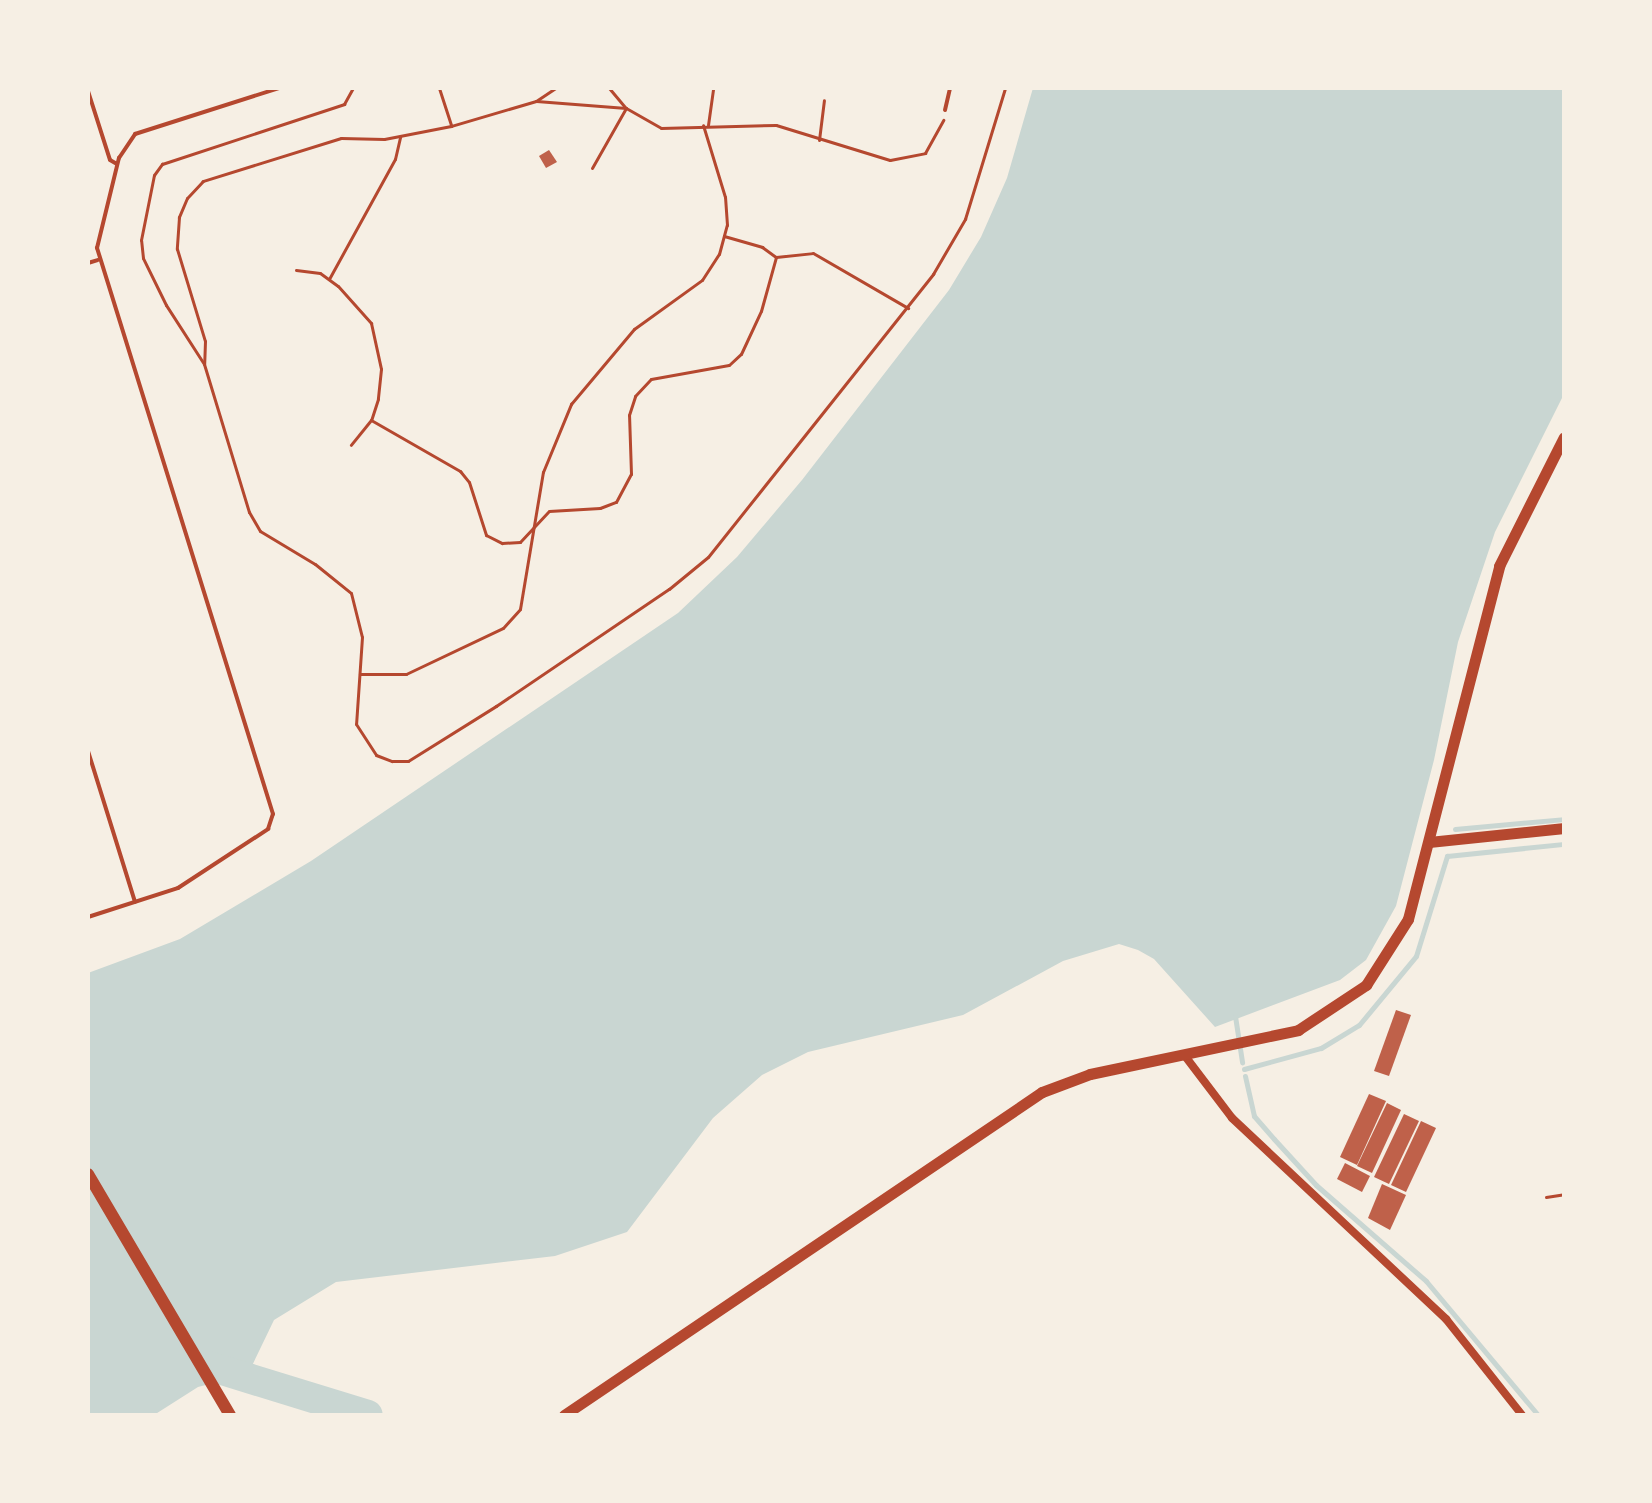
<!DOCTYPE html>
<style>
body{margin:0}
#map{position:relative;width:1652px;height:1503px;overflow:hidden;background:#f6efe4;font-family:Rubik,sans-serif}
div>[style]{position:absolute}
.water>*{inset:0;background:#c9d6d2}
.stream>*{height:5px;margin:-2.5px;padding:0 2.5px;transform-origin:2.5px;border-radius:2.5px;background:#c9d6d2}
.river>*{height:30px;margin:-15px;padding:0 15px;transform-origin:15px;border-radius:15px;background:#c9d6d2}
.building>*{inset:0;background:#bf614a}
.path>*{height:3px;margin:-1.5px;padding:0 1.5px;transform-origin:1.5px;border-radius:1.5px;background:#b5482f}
.service>*{height:4px;margin:-2px;padding:0 2px;transform-origin:2px;border-radius:2px;background:#b5482f}
.minor>*{height:8px;margin:-4px;padding:0 4px;transform-origin:4px;border-radius:4px;background:#b5482f}
.tertiary>*{height:11px;margin:-5.5px;padding:0 5.5px;transform-origin:5.5px;border-radius:5.5px;background:#b5482f}
.secondary>*{height:12px;margin:-6px;padding:0 6px;transform-origin:6px;border-radius:6px;background:#b5482f}
span{translate:-50% -50%;white-space:nowrap;text-align:center;line-height:1.15;-webkit-text-stroke:7px #f6efe4;paint-order:stroke}
.frame{position:absolute;inset:0;border:90px solid #f6efe4;pointer-events:none}
</style>
<div id="map">
<div class="water">
<i style="clip-path:polygon(1033px 88px,1564px 88px,1564px 394px,1495px 532px,1458px 642px,1434px 760px,1396px 906px,1366px 960px,1340px 980px,1215px 1027px,1154px 959px,1138px 950px,1119px 944px,1063px 961px,963px 1015px,808px 1052px,762px 1075px,713px 1118px,627px 1232px,555px 1256px,336px 1282px,274px 1320px,248px 1374px,198px 1387px,154px 1415px,88px 1415px,88px 973px,180px 939px,311px 861px,678px 613px,737px 557px,802px 480px,949px 290px,981px 237px,1007px 178px)"></i>
</div>
<div class="stream">
<i style="left:1455px;top:829px;width:109px;rotate:-5.2deg"></i>
<i style="left:1235px;top:1016px;width:47px;rotate:81.3deg"></i>
<i style="left:1244px;top:1069px;width:80px;rotate:-15.3deg"></i>
<i style="left:1321px;top:1048px;width:44px;rotate:-31.2deg"></i>
<i style="left:1359px;top:1025px;width:89px;rotate:-50.4deg"></i>
<i style="left:1416px;top:956px;width:105px;rotate:-72.8deg"></i>
<i style="left:1447px;top:856px;width:118px;rotate:-5.9deg"></i>
<i style="left:1245px;top:1076px;width:41px;rotate:77.3deg"></i>
<i style="left:1254px;top:1116px;width:30px;rotate:49deg"></i>
<i style="left:1274px;top:1139px;width:62px;rotate:47.6deg"></i>
<i style="left:1316px;top:1185px;width:146px;rotate:41.1deg"></i>
<i style="left:1426px;top:1281px;width:175px;rotate:50.1deg"></i>
</div>
<div class="river">
<i style="left:209px;top:1366px;width:166px;rotate:17.1deg"></i>
</div>
<div class="building">
<i style="clip-path:polygon(549px 150px,557px 162px,546px 168px,539px 156px)"></i>
<i style="clip-path:polygon(1396px 1010px,1411px 1015px,1389px 1076px,1374px 1071px)"></i>
<i style="clip-path:polygon(1369px 1094px,1386px 1101px,1357px 1165px,1340px 1157px)"></i>
<i style="clip-path:polygon(1387px 1103px,1401px 1110px,1372px 1173px,1357px 1166px)"></i>
<i style="clip-path:polygon(1404px 1114px,1419px 1121px,1389px 1184px,1374px 1177px)"></i>
<i style="clip-path:polygon(1421px 1121px,1436px 1128px,1406px 1192px,1391px 1185px)"></i>
<i style="clip-path:polygon(1345px 1163px,1370px 1176px,1362px 1192px,1337px 1179px)"></i>
<i style="clip-path:polygon(1382px 1184px,1406px 1195px,1390px 1230px,1368px 1218px)"></i>
</div>
<div class="path">
<i style="left:439px;top:88px;width:40px;rotate:72deg"></i>
<i style="left:609px;top:88px;width:26px;rotate:50deg"></i>
<i style="left:626px;top:108px;width:40px;rotate:29.7deg"></i>
<i style="left:661px;top:128px;width:115px;rotate:-1.5deg"></i>
<i style="left:776px;top:125px;width:119px;rotate:17.1deg"></i>
<i style="left:890px;top:160px;width:36px;rotate:-11deg"></i>
<i style="left:925px;top:153px;width:38px;rotate:-61deg"></i>
<i style="left:536px;top:101px;width:23px;rotate:-34deg"></i>
<i style="left:626px;top:108px;width:90px;rotate:-175.6deg"></i>
<i style="left:536px;top:101px;width:89px;rotate:163.6deg"></i>
<i style="left:451px;top:126px;width:68px;rotate:169deg"></i>
<i style="left:384px;top:139px;width:43px;rotate:-178.7deg"></i>
<i style="left:341px;top:138px;width:145px;rotate:162.7deg"></i>
<i style="left:203px;top:181px;width:23px;rotate:133deg"></i>
<i style="left:187px;top:198px;width:21px;rotate:113deg"></i>
<i style="left:179px;top:217px;width:32px;rotate:94deg"></i>
<i style="left:177px;top:249px;width:96px;rotate:73.1deg"></i>
<i style="left:205px;top:341px;width:23px;rotate:92deg"></i>
<i style="left:204px;top:364px;width:155px;rotate:73.1deg"></i>
<i style="left:249px;top:512px;width:22px;rotate:60deg"></i>
<i style="left:260px;top:531px;width:64px;rotate:31deg"></i>
<i style="left:315px;top:564px;width:46px;rotate:38.9deg"></i>
<i style="left:351px;top:593px;width:45px;rotate:76deg"></i>
<i style="left:362px;top:637px;width:87px;rotate:93.9deg"></i>
<i style="left:356px;top:724px;width:37px;rotate:57deg"></i>
<i style="left:376px;top:755px;width:17px;rotate:21deg"></i>
<i style="left:392px;top:761px;width:16px"></i>
<i style="left:408px;top:761px;width:104px;rotate:-32deg"></i>
<i style="left:496px;top:706px;width:209px;rotate:-34.1deg"></i>
<i style="left:669px;top:589px;width:50px;rotate:-39.4deg"></i>
<i style="left:708px;top:557px;width:362px;rotate:-51.5deg"></i>
<i style="left:933px;top:274px;width:64px;rotate:-59.8deg"></i>
<i style="left:965px;top:219px;width:137px;rotate:-73deg"></i>
<i style="left:708px;top:125px;width:37px;rotate:-82deg"></i>
<i style="left:819px;top:140px;width:40px;rotate:-82.9deg"></i>
<i style="left:592px;top:168px;width:69px;rotate:-60.5deg"></i>
<i style="left:724px;top:236px;width:40px;rotate:16deg"></i>
<i style="left:762px;top:247px;width:17px;rotate:36deg"></i>
<i style="left:776px;top:257px;width:37px;rotate:-6deg"></i>
<i style="left:813px;top:253px;width:110px;rotate:30.1deg"></i>
<i style="left:296px;top:270px;width:24px;rotate:7deg"></i>
<i style="left:320px;top:273px;width:22px;rotate:36deg"></i>
<i style="left:338px;top:286px;width:50px;rotate:48.3deg"></i>
<i style="left:371px;top:323px;width:47px;rotate:77.7deg"></i>
<i style="left:381px;top:369px;width:30px;rotate:96deg"></i>
<i style="left:378px;top:399px;width:22px;rotate:108deg"></i>
<i style="left:371px;top:420px;width:32px;rotate:129deg"></i>
<i style="left:329px;top:279px;width:137px;rotate:-61.2deg"></i>
<i style="left:395px;top:159px;width:23px;rotate:-77deg"></i>
<i style="left:204px;top:364px;width:70px;rotate:-122.8deg"></i>
<i style="left:166px;top:305px;width:52px;rotate:-116.1deg"></i>
<i style="left:143px;top:258px;width:18px;rotate:-96deg"></i>
<i style="left:141px;top:240px;width:66px;rotate:-78.7deg"></i>
<i style="left:154px;top:175px;width:14px;rotate:-54deg"></i>
<i style="left:162px;top:164px;width:192px;rotate:-18.2deg"></i>
<i style="left:344px;top:104px;width:18px;rotate:-61deg"></i>
<i style="left:371px;top:420px;width:103px;rotate:29.8deg"></i>
<i style="left:460px;top:471px;width:14px;rotate:51deg"></i>
<i style="left:469px;top:482px;width:56px;rotate:72.2deg"></i>
<i style="left:486px;top:535px;width:18px;rotate:27deg"></i>
<i style="left:502px;top:543px;width:18px;rotate:-3deg"></i>
<i style="left:520px;top:542px;width:42px;rotate:-46.9deg"></i>
<i style="left:549px;top:511px;width:51px;rotate:-3.4deg"></i>
<i style="left:600px;top:508px;width:17px;rotate:-21deg"></i>
<i style="left:616px;top:502px;width:32px;rotate:-62deg"></i>
<i style="left:631px;top:474px;width:59px;rotate:-91.9deg"></i>
<i style="left:629px;top:415px;width:20px;rotate:-72deg"></i>
<i style="left:635px;top:396px;width:23px;rotate:-47deg"></i>
<i style="left:651px;top:379px;width:79px;rotate:-10.2deg"></i>
<i style="left:729px;top:365px;width:16px;rotate:-43deg"></i>
<i style="left:741px;top:354px;width:47px;rotate:-65.1deg"></i>
<i style="left:761px;top:311px;width:56px;rotate:-74.5deg"></i>
<i style="left:360px;top:674px;width:46px"></i>
<i style="left:406px;top:674px;width:107px;rotate:-25.4deg"></i>
<i style="left:503px;top:628px;width:25px;rotate:-48deg"></i>
<i style="left:520px;top:609px;width:139px;rotate:-80.5deg"></i>
<i style="left:543px;top:472px;width:74px;rotate:-67.6deg"></i>
<i style="left:571px;top:404px;width:98px;rotate:-50deg"></i>
<i style="left:634px;top:329px;width:84px;rotate:-35.8deg"></i>
<i style="left:702px;top:280px;width:31px;rotate:-57deg"></i>
<i style="left:719px;top:254px;width:30px;rotate:-75deg"></i>
<i style="left:727px;top:225px;width:28px;rotate:-94deg"></i>
<i style="left:725px;top:197px;width:75px;rotate:-107deg"></i>
<i style="left:1546px;top:1197px;width:18px;rotate:-9deg"></i>
</div>
<div class="service">
<i style="left:88px;top:91px;width:72px;rotate:72.3deg"></i>
<i style="left:110px;top:160px;width:8px;rotate:30deg"></i>
<i style="left:945px;top:110px;width:23px;rotate:-77deg"></i>
<i style="left:88px;top:263px;width:10px;rotate:-17deg"></i>
<i style="left:88px;top:751px;width:158px;rotate:72.7deg"></i>
<i style="left:88px;top:917px;width:95px;rotate:-17.9deg"></i>
<i style="left:178px;top:888px;width:108px;rotate:-33.2deg"></i>
<i style="left:268px;top:829px;width:16px;rotate:-72deg"></i>
<i style="left:273px;top:814px;width:593px;rotate:-107.27deg"></i>
<i style="left:97px;top:248px;width:93px;rotate:-76.3deg"></i>
<i style="left:119px;top:158px;width:29px;rotate:-56deg"></i>
<i style="left:135px;top:134px;width:151px;rotate:-17.7deg"></i>
</div>
<div class="minor">
<i style="left:1185px;top:1056px;width:78px;rotate:52.8deg"></i>
<i style="left:1232px;top:1118px;width:294px;rotate:43.2deg"></i>
<i style="left:1446px;top:1319px;width:122px;rotate:51.6deg"></i>
</div>
<div class="tertiary">
<i style="left:1429px;top:842px;width:136px;rotate:-5.9deg"></i>
<i style="left:564px;top:1415px;width:577px;rotate:-34.05deg"></i>
<i style="left:1042px;top:1092px;width:51px;rotate:-20.6deg"></i>
<i style="left:1090px;top:1074px;width:213px;rotate:-11.9deg"></i>
<i style="left:1298px;top:1030px;width:82px;rotate:-33.5deg"></i>
<i style="left:1366px;top:985px;width:78px;rotate:-57.5deg"></i>
<i style="left:1408px;top:919px;width:365px;rotate:-75.5deg"></i>
<i style="left:1499px;top:566px;width:144px;rotate:-63.3deg"></i>
</div>
<div class="secondary">
<i style="left:88px;top:1174px;width:280px;rotate:59.5deg"></i>
</div>
<div class="frame"></div>
</div>
